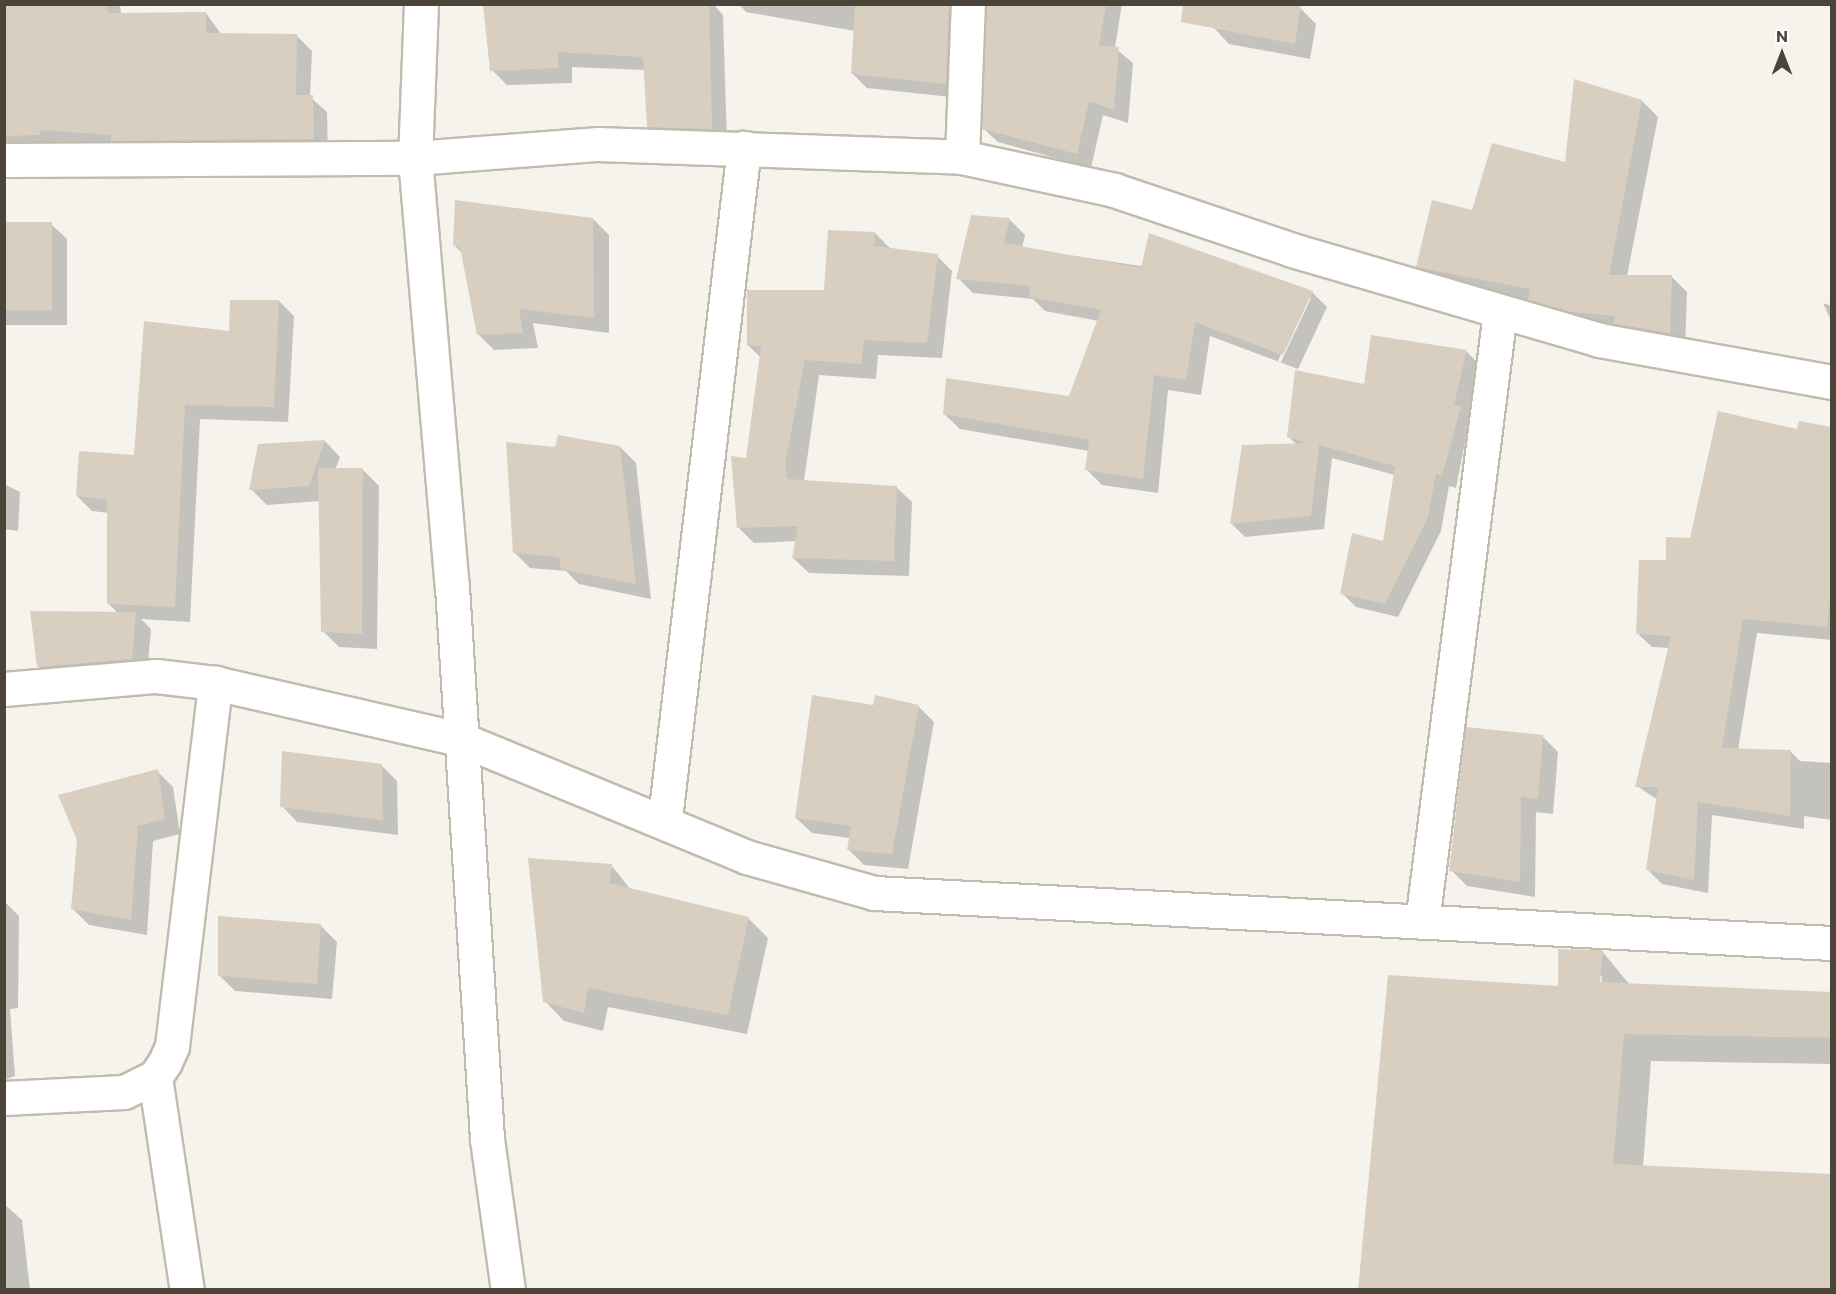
<!DOCTYPE html>
<style>
body{margin:0}
#map{position:relative;width:1836px;height:1294px;overflow:hidden;background:#f6f3ec;font-family:Commissioner,sans-serif}
div>[style]{position:absolute}
.shadow>*{inset:0;background:#0003}
.building>*{inset:0;background:#d8cfc1}
.roads{filter:drop-shadow(2px 0 #c2bbae) drop-shadow(-2px 0 #c2bbae) drop-shadow(0 2px #c2bbae) drop-shadow(0 -2px #c2bbae)}
.minor>*{height:33px;margin:-16.5px;padding:0 16.5px;transform-origin:16.5px;border-radius:16.5px;background:#fff}
span{translate:-50% -50%;white-space:nowrap;text-align:center;line-height:1.15;-webkit-text-stroke:6px #fff;paint-order:stroke}
.frame{position:absolute;inset:0;border:6px solid #4b4439;pointer-events:none}
.north{position:absolute;left:1752px;top:24px;width:60px;height:60px;-webkit-text-stroke:4px #fff;paint-order:stroke;rotate:0deg;font-size:16px;font-weight:700;line-height:24px;text-align:center;color:#4b4439}
.north::after{content:'';display:block;margin:auto;width:21px;height:27px;background:#4b4439;clip-path:polygon(50% 0,100% 100%,50% 72%,0 100%)}
</style>
<div id="map">
<div class="shadow">
<i style="clip-path:polygon(4px 4px,120px 4px,121px 14px,206px 13px,221px 34px,297px 36px,312px 51px,310px 97px,327px 112px,328px 153px,4px 150px)"></i>
<i style="clip-path:polygon(486px 4px,713px 4px,723px 15px,727px 144px,663px 141px,648px 126px,645px 70px,572px 67px,572px 83px,507px 85px,492px 70px)"></i>
<i style="clip-path:polygon(739px 4px,971px 4px,960px 98px,867px 88px,853px 74px,855px 31px,746px 12px)"></i>
<i style="clip-path:polygon(988px 4px,1122px 4px,1115px 48px,1133px 63px,1128px 123px,1103px 115px,1091px 168px,998px 142px,983px 128px)"></i>
<i style="clip-path:polygon(1300px 8px,1316px 24px,1310px 59px,1229px 44px,1214px 28px)"></i>
<i style="clip-path:polygon(1642px 101px,1658px 117px,1627px 276px,1671px 276px,1687px 292px,1685px 348px,1546px 315px,1532px 302px,1433px 282px,1417px 266px,1473px 211px,1566px 164px)"></i>
<i style="clip-path:polygon(evenodd,972px 216px,1010px 220px,1025px 235px,1022px 248px,1312px 292px,1327px 307px,1298px 369px,1210px 336px,1201px 395px,1168px 390px,1158px 493px,1102px 485px,1086px 469px,1089px 451px,960px 429px,944px 414px,1070px 398px,1099px 321px,1045px 311px,1033px 299px,973px 293px,958px 278px,972px 216px,1307px 298px,1311px 298px,1281px 362px,1278px 361px,1307px 298px)"></i>
<i style="clip-path:polygon(593px 219px,609px 235px,609px 333px,533px 323px,538px 348px,494px 350px,478px 334px,463px 254px,454px 245px)"></i>
<i style="clip-path:polygon(4px 224px,51px 224px,67px 239px,67px 325px,4px 325px)"></i>
<i style="clip-path:polygon(875px 233px,890px 248px,937px 256px,952px 271px,942px 358px,878px 355px,876px 379px,819px 375px,804px 481px,896px 487px,912px 502px,909px 576px,809px 573px,793px 558px,797px 541px,754px 543px,738px 527px,761px 358px,748px 345px,825px 291px)"></i>
<i style="clip-path:polygon(279px 301px,294px 316px,288px 422px,200px 419px,190px 622px,141px 619px,151px 629px,147px 675px,54px 682px,38px 666px,118px 613px,109px 604px,109px 513px,92px 511px,77px 496px,136px 456px,230px 333px)"></i>
<i style="clip-path:polygon(1823px 303px,1832px 306px,1832px 323px)"></i>
<i style="clip-path:polygon(1372px 337px,1467px 352px,1480px 365px,1456px 488px,1449px 486px,1441px 531px,1398px 617px,1356px 607px,1342px 593px,1384px 543px,1395px 475px,1332px 458px,1324px 529px,1245px 537px,1232px 524px,1297px 445px,1288px 436px,1365px 386px)"></i>
<i style="clip-path:polygon(1832px 428px,1832px 640px,1757px 633px,1738px 750px,1791px 752px,1800px 761px,1832px 763px,1832px 820px,1804px 816px,1804px 829px,1712px 815px,1708px 893px,1662px 884px,1648px 870px,1658px 800px,1637px 786px,1670px 648px,1652px 647px,1637px 633px,1667px 562px,1799px 431px)"></i>
<i style="clip-path:polygon(325px 441px,340px 457px,335px 470px,363px 470px,379px 486px,377px 649px,339px 647px,323px 631px,320px 501px,267px 505px,251px 489px,259px 446px)"></i>
<i style="clip-path:polygon(620px 447px,636px 463px,651px 599px,579px 584px,566px 571px,530px 568px,514px 552px,556px 449px)"></i>
<i style="clip-path:polygon(4px 484px,20px 492px,18px 531px,4px 529px)"></i>
<i style="clip-path:polygon(918px 706px,934px 722px,908px 869px,864px 865px,848px 849px,850px 838px,812px 833px,796px 818px,874px 707px)"></i>
<i style="clip-path:polygon(1542px 736px,1558px 752px,1553px 814px,1536px 812px,1535px 897px,1467px 886px,1451px 870px)"></i>
<i style="clip-path:polygon(381px 765px,397px 781px,398px 835px,297px 822px,282px 806px)"></i>
<i style="clip-path:polygon(157px 771px,173px 787px,180px 834px,153px 841px,147px 935px,89px 925px,73px 909px)"></i>
<i style="clip-path:polygon(612px 866px,631px 890px,748px 918px,768px 938px,747px 1034px,608px 1007px,603px 1031px,564px 1021px,545px 1001px)"></i>
<i style="clip-path:polygon(4px 901px,19px 916px,18px 1008px,10px 1009px,15px 1076px,4px 1080px)"></i>
<i style="clip-path:polygon(321px 926px,337px 942px,332px 999px,235px 991px,219px 975px)"></i>
<i style="clip-path:polygon(evenodd,1602px 951px,1629px 984px,1832px 993px,1832px 1064px,1651px 1061px,1643px 1167px,1360px 1290px,1559px 987px,1602px 951px,1599px 976px,1602px 976px,1601px 989px,1598px 989px,1599px 976px)"></i>
<i style="clip-path:polygon(4px 1204px,22px 1220px,30px 1290px,4px 1290px)"></i>
</div>
<div class="building">
<i style="clip-path:polygon(4px 4px,107px 4px,108px 13px,206px 12px,206px 33px,297px 34px,296px 95px,313px 95px,314px 139px,111px 141px,111px 135px,40px 130px,40px 135px,4px 136px)"></i>
<i style="clip-path:polygon(483px 4px,709px 4px,712px 129px,647px 127px,643px 57px,558px 52px,558px 68px,490px 71px)"></i>
<i style="clip-path:polygon(855px 4px,949px 4px,946px 84px,851px 74px)"></i>
<i style="clip-path:polygon(987px 4px,1106px 4px,1099px 46px,1119px 47px,1114px 110px,1089px 101px,1077px 154px,982px 129px)"></i>
<i style="clip-path:polygon(1183px 4px,1301px 4px,1295px 44px,1181px 22px)"></i>
<i style="clip-path:polygon(1574px 79px,1642px 100px,1609px 275px,1672px 275px,1670px 333px,1614px 324px,1615px 316px,1571px 312px,1528px 300px,1530px 289px,1416px 267px,1432px 200px,1472px 210px,1492px 143px,1565px 162px)"></i>
<i style="clip-path:polygon(455px 200px,593px 218px,594px 318px,519px 309px,523px 333px,477px 335px,460px 247px,453px 245px)"></i>
<i style="clip-path:polygon(971px 215px,1010px 218px,1004px 243px,1141px 268px,1149px 233px,1313px 291px,1283px 355px,1195px 322px,1186px 380px,1154px 375px,1143px 479px,1085px 470px,1089px 440px,943px 414px,946px 378px,1069px 396px,1101px 310px,1029px 297px,1030px 286px,956px 279px)"></i>
<i style="clip-path:polygon(4px 222px,52px 222px,52px 310px,4px 310px)"></i>
<i style="clip-path:polygon(828px 230px,875px 232px,874px 246px,938px 254px,927px 343px,864px 340px,861px 364px,805px 360px,785px 463px,787px 479px,897px 486px,894px 561px,792px 558px,798px 526px,737px 528px,731px 456px,746px 458px,761px 346px,747px 346px,747px 290px,824px 290px)"></i>
<i style="clip-path:polygon(230px 300px,279px 300px,274px 407px,185px 405px,175px 607px,107px 604px,107px 500px,76px 496px,79px 451px,134px 455px,144px 321px,229px 331px)"></i>
<i style="clip-path:polygon(1371px 335px,1467px 350px,1454px 405px,1461px 406px,1442px 476px,1436px 473px,1428px 517px,1385px 604px,1340px 594px,1352px 533px,1383px 541px,1395px 466px,1319px 445px,1311px 516px,1230px 524px,1242px 445px,1309px 443px,1287px 437px,1295px 370px,1364px 384px)"></i>
<i style="clip-path:polygon(1718px 411px,1797px 429px,1799px 421px,1832px 427px,1832px 582px,1827px 627px,1743px 619px,1722px 748px,1791px 750px,1790px 816px,1698px 802px,1694px 880px,1646px 870px,1658px 787px,1635px 787px,1671px 636px,1636px 634px,1639px 560px,1666px 560px,1666px 537px,1690px 538px)"></i>
<i style="clip-path:polygon(558px 435px,620px 446px,636px 584px,561px 569px,559px 557px,513px 553px,506px 442px,555px 447px)"></i>
<i style="clip-path:polygon(325px 440px,309px 486px,249px 490px,258px 444px)"></i>
<i style="clip-path:polygon(318px 468px,363px 468px,362px 634px,321px 632px)"></i>
<i style="clip-path:polygon(30px 611px,136px 612px,132px 659px,37px 667px)"></i>
<i style="clip-path:polygon(812px 695px,873px 705px,875px 695px,919px 705px,892px 854px,847px 850px,851px 826px,795px 818px)"></i>
<i style="clip-path:polygon(1466px 727px,1543px 735px,1538px 799px,1521px 797px,1520px 882px,1449px 871px)"></i>
<i style="clip-path:polygon(282px 751px,382px 764px,383px 820px,280px 807px)"></i>
<i style="clip-path:polygon(158px 769px,165px 819px,138px 826px,131px 920px,71px 909px,77px 840px,58px 795px)"></i>
<i style="clip-path:polygon(528px 858px,612px 864px,609px 883px,749px 917px,728px 1015px,588px 988px,584px 1013px,543px 1002px)"></i>
<i style="clip-path:polygon(218px 916px,321px 924px,317px 984px,218px 976px)"></i>
<i style="clip-path:polygon(1558px 949px,1603px 950px,1600px 982px,1832px 992px,1832px 1038px,1624px 1034px,1613px 1164px,1832px 1174px,1832px 1290px,1358px 1290px,1388px 975px,1558px 986px)"></i>
</div>
<div class="roads">
<div class="minor">
<i style="left:421px;top:4px;width:154px;rotate:92.2deg"></i>
<i style="left:415px;top:158px;width:431px;rotate:85.1deg"></i>
<i style="left:452px;top:587px;width:553px;rotate:86.37deg"></i>
<i style="left:487px;top:1139px;width:152px;rotate:82.1deg"></i>
<i style="left:962px;top:157px;width:153px;rotate:-87.8deg"></i>
<i style="left:4px;top:160px;width:411px;rotate:-0.3deg"></i>
<i style="left:415px;top:158px;width:184px;rotate:-4.4deg"></i>
<i style="left:598px;top:144px;width:364px;rotate:2deg"></i>
<i style="left:962px;top:157px;width:156px;rotate:12.2deg"></i>
<i style="left:1114px;top:190px;width:188px;rotate:18.6deg"></i>
<i style="left:1292px;top:250px;width:320px;rotate:16.3deg"></i>
<i style="left:1599px;top:340px;width:237px;rotate:10.2deg"></i>
<i style="left:4px;top:689px;width:153px;rotate:-4.9deg"></i>
<i style="left:156px;top:676px;width:59px;rotate:6.8deg"></i>
<i style="left:215px;top:683px;width:254px;rotate:12.9deg"></i>
<i style="left:463px;top:740px;width:307px;rotate:22.4deg"></i>
<i style="left:747px;top:857px;width:132px;rotate:15.8deg"></i>
<i style="left:874px;top:893px;width:959px;rotate:2.99deg"></i>
<i style="left:665px;top:818px;width:675px;rotate:-83.28deg"></i>
<i style="left:1422px;top:922px;width:615px;rotate:-82.71deg"></i>
<i style="left:155px;top:1077px;width:215px;rotate:81.5deg"></i>
<i style="left:4px;top:1098px;width:120px;rotate:-2.9deg"></i>
<i style="left:124px;top:1092px;width:34px;rotate:-26deg"></i>
<i style="left:155px;top:1077px;width:18px;rotate:-56deg"></i>
<i style="left:165px;top:1062px;width:17px;rotate:-66deg"></i>
<i style="left:172px;top:1046px;width:366px;rotate:-83.2deg"></i>
</div>
</div>
<div class="frame"></div>
<div class="north">N</div>
</div>
